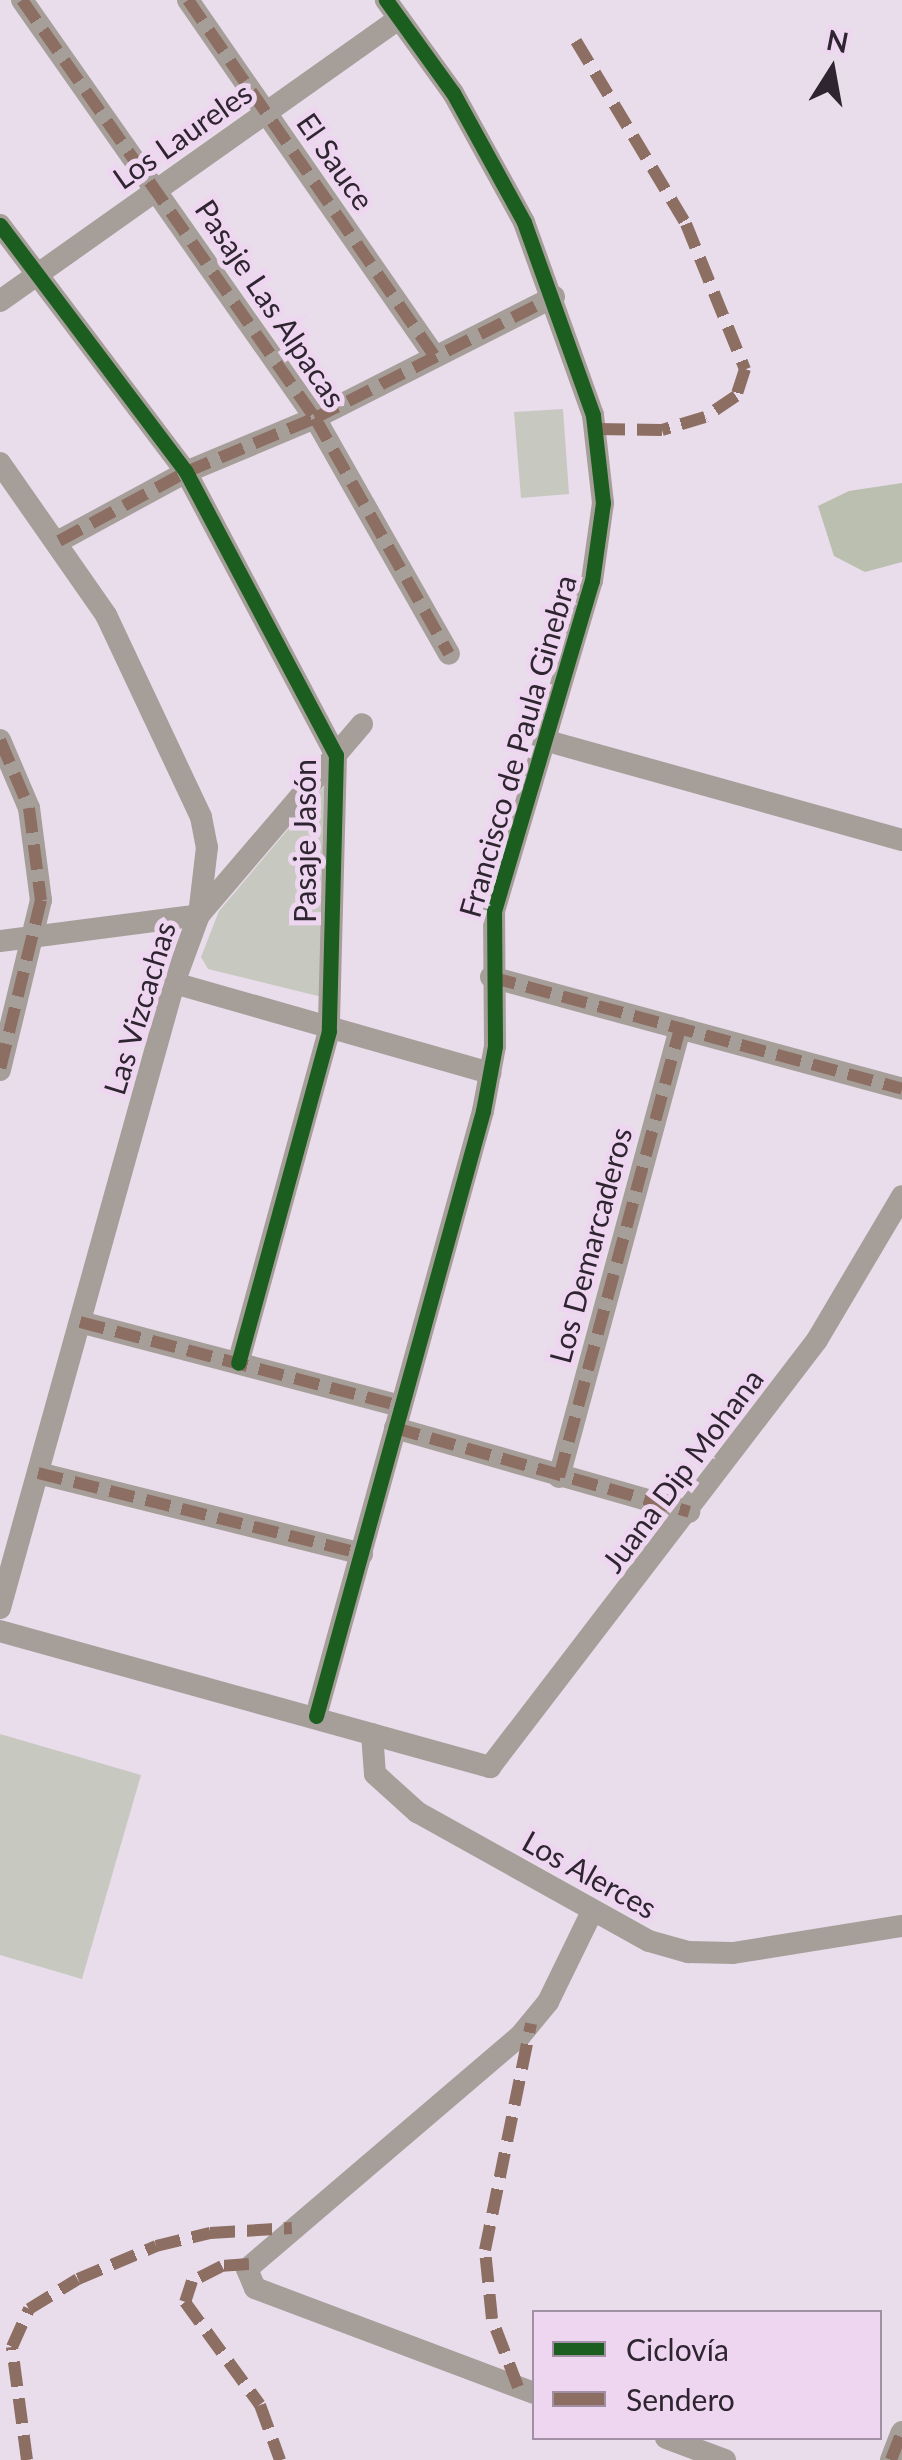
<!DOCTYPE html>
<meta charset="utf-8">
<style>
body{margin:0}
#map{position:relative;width:902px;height:2460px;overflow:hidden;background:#e9dceb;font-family:Lato,sans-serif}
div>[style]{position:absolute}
.green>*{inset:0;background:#c7c9c0}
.forest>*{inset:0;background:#babfaf}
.minor>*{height:22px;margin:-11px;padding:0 11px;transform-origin:11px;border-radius:11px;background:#a69e99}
.quiet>*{height:12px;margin-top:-6px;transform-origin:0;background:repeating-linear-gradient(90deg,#8d6e63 0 25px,transparent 0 37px)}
.cycleway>*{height:15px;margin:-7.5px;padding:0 7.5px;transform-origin:7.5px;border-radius:7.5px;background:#1b5e20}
span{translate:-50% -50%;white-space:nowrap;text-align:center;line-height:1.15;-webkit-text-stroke:10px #eed6f1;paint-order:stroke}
.street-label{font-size:30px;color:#2e2530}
.legend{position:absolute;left:532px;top:2310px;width:350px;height:130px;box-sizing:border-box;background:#eed6f1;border:2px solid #a18fa4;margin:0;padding:12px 18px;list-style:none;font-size:30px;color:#2e2530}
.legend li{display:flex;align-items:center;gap:20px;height:50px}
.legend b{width:50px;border:2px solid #a18fa4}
.north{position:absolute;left:782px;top:20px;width:100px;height:100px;-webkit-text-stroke:8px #eed6f1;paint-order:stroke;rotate:11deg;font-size:28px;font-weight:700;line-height:40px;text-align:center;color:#2e2530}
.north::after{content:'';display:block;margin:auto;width:35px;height:45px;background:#2e2530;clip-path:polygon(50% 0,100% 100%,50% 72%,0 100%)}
</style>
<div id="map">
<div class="green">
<i style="clip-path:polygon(563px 409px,569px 494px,521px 498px,514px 412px)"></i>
<i style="clip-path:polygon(327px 783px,322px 997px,208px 969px,201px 957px,219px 911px)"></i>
<i style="clip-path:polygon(0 1734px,141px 1775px,82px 1979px,0 1955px)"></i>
</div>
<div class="forest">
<i style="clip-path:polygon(902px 483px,902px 562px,865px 572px,834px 556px,818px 506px,849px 491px)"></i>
</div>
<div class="minor">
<i style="left:22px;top:0;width:510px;rotate:54.97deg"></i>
<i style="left:315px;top:418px;width:271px;rotate:60.4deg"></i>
<i style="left:188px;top:0;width:434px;rotate:55.3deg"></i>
<i style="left:0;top:225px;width:309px;rotate:53deg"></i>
<i style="left:186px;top:472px;width:320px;rotate:62.1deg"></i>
<i style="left:336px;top:755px;width:276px;rotate:91.5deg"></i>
<i style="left:329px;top:1031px;width:344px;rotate:105.3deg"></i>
<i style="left:0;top:301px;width:489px;rotate:-35.3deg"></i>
<i style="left:0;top:463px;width:185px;rotate:55.1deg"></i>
<i style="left:106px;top:615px;width:223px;rotate:64.8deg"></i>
<i style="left:201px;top:817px;width:31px;rotate:79deg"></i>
<i style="left:207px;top:847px;width:68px;rotate:96.7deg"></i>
<i style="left:199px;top:915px;width:72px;rotate:110.2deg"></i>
<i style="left:174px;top:983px;width:649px;rotate:105.56deg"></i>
<i style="left:59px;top:541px;width:145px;rotate:-28.5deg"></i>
<i style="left:186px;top:472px;width:140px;rotate:-22.7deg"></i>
<i style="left:315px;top:418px;width:268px;rotate:-26.9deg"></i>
<i style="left:0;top:740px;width:74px;rotate:66.9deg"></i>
<i style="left:29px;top:808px;width:93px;rotate:82.6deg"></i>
<i style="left:41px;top:900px;width:175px;rotate:103.6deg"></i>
<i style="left:544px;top:740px;width:372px;rotate:15.6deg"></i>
<i style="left:0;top:941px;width:201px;rotate:-7.4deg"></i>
<i style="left:199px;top:915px;width:251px;rotate:-49.5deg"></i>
<i style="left:491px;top:977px;width:426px;rotate:15.2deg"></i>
<i style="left:174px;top:983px;width:329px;rotate:15.9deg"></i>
<i style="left:80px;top:1322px;width:332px;rotate:14.7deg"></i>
<i style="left:395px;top:1428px;width:306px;rotate:15.9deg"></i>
<i style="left:38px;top:1473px;width:334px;rotate:14deg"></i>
<i style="left:559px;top:1477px;width:465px;rotate:-74.9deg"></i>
<i style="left:0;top:1631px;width:509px;rotate:15.51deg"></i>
<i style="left:490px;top:1767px;width:538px;rotate:-52.55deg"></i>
<i style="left:817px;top:1340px;width:167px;rotate:-59.4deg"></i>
<i style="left:316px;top:1716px;width:628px;rotate:-74.57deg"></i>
<i style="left:483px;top:1111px;width:66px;rotate:-79.5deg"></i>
<i style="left:495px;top:1046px;width:135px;rotate:-90.4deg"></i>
<i style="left:494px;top:911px;width:344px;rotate:-73.5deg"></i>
<i style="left:592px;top:581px;width:79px;rotate:-82deg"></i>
<i style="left:603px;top:503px;width:89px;rotate:-96.5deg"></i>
<i style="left:593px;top:415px;width:205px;rotate:-109.7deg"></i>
<i style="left:524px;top:222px;width:147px;rotate:-118.8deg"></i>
<i style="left:453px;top:93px;width:115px;rotate:-125.8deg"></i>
<i style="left:372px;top:1734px;width:40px;rotate:85.7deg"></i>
<i style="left:375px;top:1774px;width:57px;rotate:42.1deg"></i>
<i style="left:417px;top:1812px;width:265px;rotate:29.1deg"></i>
<i style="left:649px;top:1941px;width:41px;rotate:15.8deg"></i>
<i style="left:688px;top:1952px;width:45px;rotate:1.3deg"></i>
<i style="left:733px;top:1953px;width:171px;rotate:-9.1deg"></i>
<i style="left:534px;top:2393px;width:298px;rotate:-159.4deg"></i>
<i style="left:255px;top:2288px;width:21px;rotate:-113deg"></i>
<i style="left:247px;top:2269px;width:359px;rotate:-40.5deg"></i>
<i style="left:520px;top:2036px;width:44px;rotate:-50.5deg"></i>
<i style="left:548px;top:2002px;width:98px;rotate:-64deg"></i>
<i style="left:666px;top:2438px;width:63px;rotate:20.4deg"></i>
<i style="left:891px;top:2460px;width:30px;rotate:-69deg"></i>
</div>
<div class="quiet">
<i style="left:22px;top:0;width:510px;rotate:54.97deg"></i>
<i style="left:315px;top:418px;width:271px;rotate:60.4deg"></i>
<i style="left:188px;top:0;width:434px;rotate:55.3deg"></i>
<i style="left:576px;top:41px;width:214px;rotate:59deg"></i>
<i style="left:686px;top:224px;width:157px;rotate:67.9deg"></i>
<i style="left:745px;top:369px;width:28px;rotate:108deg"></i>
<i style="left:736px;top:396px;width:37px;rotate:146deg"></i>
<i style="left:705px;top:417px;width:45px;rotate:163.2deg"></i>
<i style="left:662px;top:430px;width:66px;rotate:-179.1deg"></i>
<i style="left:59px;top:541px;width:145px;rotate:-28.5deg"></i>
<i style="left:186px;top:472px;width:140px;rotate:-22.7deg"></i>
<i style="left:315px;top:418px;width:268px;rotate:-26.9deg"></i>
<i style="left:0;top:740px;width:74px;rotate:66.9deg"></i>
<i style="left:29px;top:808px;width:93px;rotate:82.6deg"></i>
<i style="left:41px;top:900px;width:175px;rotate:103.6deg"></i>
<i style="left:491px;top:977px;width:426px;rotate:15.2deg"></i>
<i style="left:80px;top:1322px;width:332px;rotate:14.7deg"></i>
<i style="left:395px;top:1428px;width:306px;rotate:15.9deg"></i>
<i style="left:38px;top:1473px;width:334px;rotate:14deg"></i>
<i style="left:559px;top:1477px;width:465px;rotate:-74.9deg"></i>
<i style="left:249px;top:2264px;width:27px;rotate:176deg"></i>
<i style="left:222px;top:2266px;width:34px;rotate:153deg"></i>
<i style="left:192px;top:2281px;width:22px;rotate:108deg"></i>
<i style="left:185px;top:2302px;width:127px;rotate:53.9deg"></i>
<i style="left:260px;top:2405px;width:59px;rotate:70deg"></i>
<i style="left:518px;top:2387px;width:73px;rotate:-110.9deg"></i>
<i style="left:492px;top:2319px;width:69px;rotate:-95.8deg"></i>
<i style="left:485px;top:2250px;width:231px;rotate:-78.5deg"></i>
<i style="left:27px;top:2460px;width:114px;rotate:-97.6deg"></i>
<i style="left:12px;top:2347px;width:42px;rotate:-65.9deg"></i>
<i style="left:29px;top:2309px;width:57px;rotate:-31.5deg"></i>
<i style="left:78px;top:2279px;width:85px;rotate:-22.9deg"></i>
<i style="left:156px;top:2246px;width:56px;rotate:-13.5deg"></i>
<i style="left:210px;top:2233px;width:82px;rotate:-3.5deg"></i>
<i style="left:891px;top:2460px;width:30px;rotate:-69deg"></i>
</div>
<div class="cycleway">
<i style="left:0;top:225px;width:309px;rotate:53deg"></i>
<i style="left:186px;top:472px;width:320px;rotate:62.1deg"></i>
<i style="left:336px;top:755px;width:276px;rotate:91.5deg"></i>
<i style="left:329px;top:1031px;width:344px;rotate:105.3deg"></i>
<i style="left:316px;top:1716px;width:628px;rotate:-74.57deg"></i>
<i style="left:483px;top:1111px;width:66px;rotate:-79.5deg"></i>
<i style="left:495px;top:1046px;width:135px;rotate:-90.4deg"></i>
<i style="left:494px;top:911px;width:344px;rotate:-73.5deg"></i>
<i style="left:592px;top:581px;width:79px;rotate:-82deg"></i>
<i style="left:603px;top:503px;width:89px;rotate:-96.5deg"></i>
<i style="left:593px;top:415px;width:205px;rotate:-109.7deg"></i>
<i style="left:524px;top:222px;width:147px;rotate:-118.8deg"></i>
<i style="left:453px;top:93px;width:115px;rotate:-125.8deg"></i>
</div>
<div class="street-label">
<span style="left:182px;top:135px;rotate:-35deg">Los Laureles</span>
<span style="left:336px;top:161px;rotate:55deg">El Sauce</span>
<span style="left:271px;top:303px;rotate:56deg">Pasaje Las Alpacas</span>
<span style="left:517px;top:746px;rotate:-74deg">Francisco de Paula Ginebra</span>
<span style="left:304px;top:841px;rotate:-90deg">Pasaje Jasón</span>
<span style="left:139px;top:1008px;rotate:-73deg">Las Vizcachas</span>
<span style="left:590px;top:1245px;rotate:-75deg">Los Demarcaderos</span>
<span style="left:682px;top:1470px;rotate:-53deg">Juana Dip Mohana</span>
<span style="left:590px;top:1874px;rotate:29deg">Los Alerces</span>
</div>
<ul class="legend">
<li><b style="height:12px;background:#1b5e20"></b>Ciclovía</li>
<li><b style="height:12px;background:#8d6e63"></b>Sendero</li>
</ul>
<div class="north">N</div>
</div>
